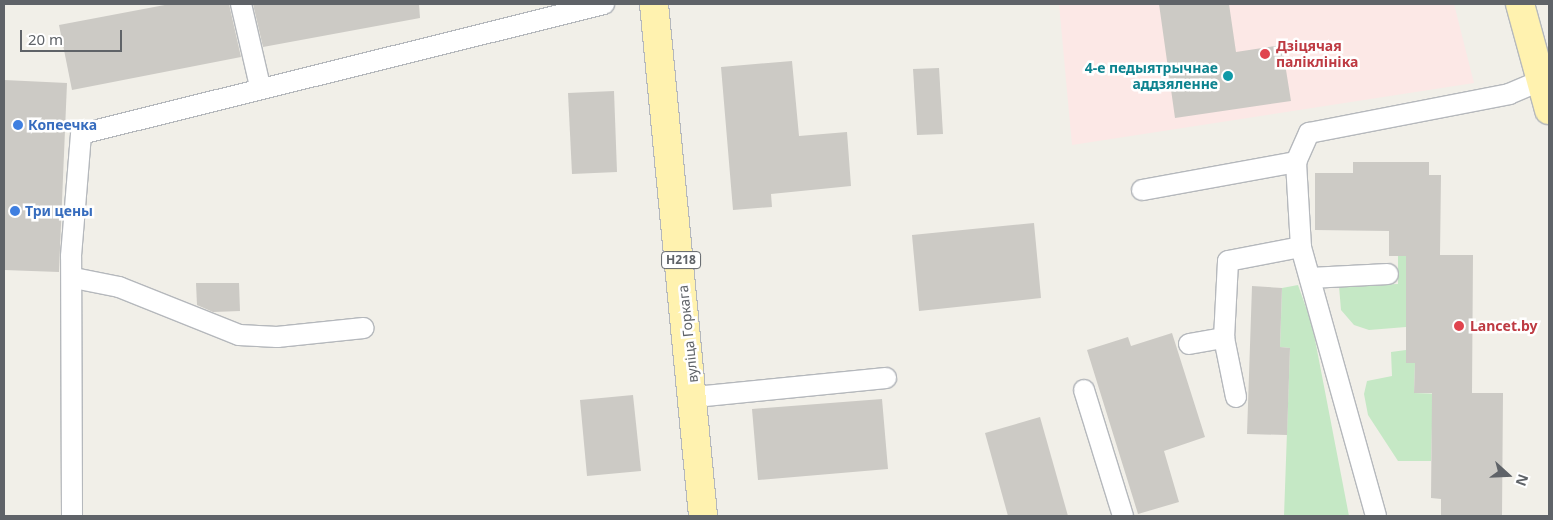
<!DOCTYPE html>
<meta charset="utf-8">
<style>
body{margin:0}
#map{position:relative;width:1553px;height:520px;overflow:hidden;background:#f1efe8;font-family:"Noto Sans",sans-serif}
div>[style]{position:absolute}
.medical>*{inset:0;background:#fce8e6}
.green>*{inset:0;background:#c5e8c5}
.building>*{inset:0;background:#cccac5}
.roads{filter:drop-shadow(1px 0 #b5b8bc) drop-shadow(-1px 0 #b5b8bc) drop-shadow(0 1px #b5b8bc) drop-shadow(0 -1px #b5b8bc)}
.lane>*{height:20px;margin:-10px;padding:0 10px;transform-origin:10px;border-radius:10px;background:#fff}
.primary>*{height:28px;margin:-14px;padding:0 14px;transform-origin:14px;border-radius:14px;background:#fff2af}
.dots>*{width:14px;height:14px;translate:-50% -50%;box-sizing:border-box;border:2px solid #fff;border-radius:50%}
span{translate:-50% -50%;white-space:nowrap;text-align:center;line-height:1.15;-webkit-text-stroke:5px #fff;paint-order:stroke}
.shield-label span{padding:1px 4px;background:#fff;border:1px solid;border-radius:4px;-webkit-text-stroke-width:0}
.shield-label{font-size:12px;color:#5f6368;font-weight:700}
.health-label{font-size:14px;color:#be3a42;font-weight:700}
.left{translate:0 -50%;text-align:left}
.culture-label{font-size:14px;color:#0d838f;font-weight:700}
.right{translate:-100% -50%;text-align:right}
.shop-label{font-size:14px;color:#366cbe;font-weight:700}
.street-label{font-size:14px;color:#5f6368}
.frame{position:absolute;inset:0;border:5px solid #5f6368;pointer-events:none}
.north{position:absolute;left:1483px;top:450px;width:50px;height:50px;-webkit-text-stroke:4px #fff;paint-order:stroke;rotate:110deg;font-size:14px;font-weight:700;line-height:20px;text-align:center;color:#5f6368}
.north::after{content:'';display:block;margin:auto;width:18px;height:22px;background:#5f6368;clip-path:polygon(50% 0,100% 100%,50% 72%,0 100%)}
.scale{position:absolute;left:20px;top:30px;width:102px;height:22px;box-sizing:border-box;border:2px solid #5f6368;border-top:0;padding-left:6px;font-size:15px;line-height:18px;white-space:nowrap;color:#5f6368;-webkit-text-stroke:4px #fff;paint-order:stroke}
</style>
<div id="map">
<div class="medical">
<i style="clip-path:polygon(1059px 4px,1454px 4px,1474px 83px,1072px 145px)"></i>
</div>
<div class="green">
<i style="clip-path:polygon(1398px 256px,1417px 256px,1406px 288px,1406px 327px,1369px 330px,1354px 325px,1341px 310px,1339px 286px,1398px 284px)"></i>
<i style="clip-path:polygon(1298px 285px,1312px 324px,1349px 516px,1284px 516px,1290px 348px,1280px 347px,1282px 288px)"></i>
<i style="clip-path:polygon(1406px 350px,1406px 363px,1415px 363px,1414px 393px,1444px 394px,1432px 426px,1431px 461px,1398px 461px,1368px 415px,1364px 394px,1367px 381px,1392px 376px,1391px 352px)"></i>
</div>
<div class="building">
<i style="clip-path:polygon(170px 4px,229px 4px,241px 57px,72px 90px,59px 25px)"></i>
<i style="clip-path:polygon(253px 4px,419px 4px,420px 18px,263px 47px)"></i>
<i style="clip-path:polygon(1159px 4px,1229px 4px,1236px 52px,1282px 45px,1291px 101px,1175px 118px)"></i>
<i style="clip-path:polygon(792px 61px,799px 136px,847px 132px,851px 186px,771px 194px,772px 207px,733px 210px,721px 67px)"></i>
<i style="clip-path:polygon(939px 68px,943px 134px,917px 135px,913px 69px)"></i>
<i style="clip-path:polygon(4px 80px,67px 83px,59px 272px,4px 270px)"></i>
<i style="clip-path:polygon(614px 91px,617px 172px,572px 174px,568px 93px)"></i>
<i style="clip-path:polygon(1353px 162px,1429px 162px,1429px 175px,1441px 175px,1440px 255px,1473px 255px,1472px 393px,1503px 393px,1502px 516px,1441px 516px,1441px 499px,1431px 498px,1432px 393px,1414px 393px,1415px 363px,1406px 363px,1406px 256px,1389px 256px,1389px 231px,1315px 230px,1315px 173px,1353px 173px)"></i>
<i style="clip-path:polygon(1034px 223px,1041px 298px,919px 311px,912px 235px)"></i>
<i style="clip-path:polygon(196px 283px,239px 283px,240px 311px,213px 312px,197px 305px)"></i>
<i style="clip-path:polygon(1252px 286px,1282px 288px,1280px 347px,1290px 348px,1287px 435px,1247px 434px)"></i>
<i style="clip-path:polygon(1172px 333px,1205px 437px,1164px 451px,1179px 502px,1138px 514px,1087px 350px,1128px 337px,1131px 346px)"></i>
<i style="clip-path:polygon(633px 395px,641px 471px,587px 476px,580px 400px)"></i>
<i style="clip-path:polygon(882px 399px,888px 469px,758px 480px,752px 409px)"></i>
<i style="clip-path:polygon(1040px 417px,1068px 516px,1008px 516px,985px 433px)"></i>
</div>
<div class="roads">
<div class="lane">
<i style="left:241px;top:4px;width:84px;rotate:77deg"></i>
<i style="left:1142px;top:190px;width:157px;rotate:-10.3deg"></i>
<i style="left:74px;top:278px;width:46px;rotate:11.3deg"></i>
<i style="left:119px;top:287px;width:129px;rotate:21.8deg"></i>
<i style="left:239px;top:335px;width:38px;rotate:3deg"></i>
<i style="left:277px;top:337px;width:87px;rotate:-5.9deg"></i>
<i style="left:1310px;top:278px;width:78px;rotate:-2.9deg"></i>
<i style="left:1189px;top:344px;width:36px;rotate:-10deg"></i>
<i style="left:1084px;top:390px;width:132px;rotate:72.8deg"></i>
<i style="left:695px;top:397px;width:192px;rotate:-5.7deg"></i>
<i style="left:1236px;top:397px;width:60px;rotate:-101.5deg"></i>
<i style="left:1224px;top:338px;width:77px;rotate:-87deg"></i>
<i style="left:1228px;top:261px;width:74px;rotate:-10.9deg"></i>
<i style="left:72px;top:516px;width:260px;rotate:-90.2deg"></i>
<i style="left:71px;top:256px;width:122px;rotate:-85.3deg"></i>
<i style="left:81px;top:134px;width:539px;rotate:-13.96deg"></i>
<i style="left:1376px;top:516px;width:279px;rotate:-105.6deg"></i>
<i style="left:1301px;top:247px;width:85px;rotate:-93.4deg"></i>
<i style="left:1296px;top:162px;width:32px;rotate:-66deg"></i>
<i style="left:1309px;top:133px;width:204px;rotate:-11deg"></i>
<i style="left:1509px;top:94px;width:34px;rotate:-23deg"></i>
</div>
<div class="primary">
<i style="left:654px;top:4px;width:514px;rotate:84.53deg"></i>
<i style="left:1520px;top:4px;width:110px;rotate:74.7deg"></i>
</div>
</div>
<div class="dots">
<i style="left:1265px;top:54px;background:#e0444e"></i>
<i style="left:1228px;top:76px;background:#0f9aa8"></i>
<i style="left:18px;top:125px;background:#3f7fe0"></i>
<i style="left:15px;top:211px;background:#3f7fe0"></i>
<i style="left:1459px;top:326px;background:#e0444e"></i>
</div>
<div class="shield-label">
<span style="left:681px;top:260px">Н218</span>
</div>
<div class="health-label">
<span class="left" style="left:1276px;top:54px">Дзіцячая<br>паліклініка</span>
<span class="left" style="left:1470px;top:326px">Lancet.by</span>
</div>
<div class="culture-label">
<span class="right" style="left:1218px;top:76px">4-е педыятрычнае<br>аддзяленне</span>
</div>
<div class="shop-label">
<span class="left" style="left:28px;top:125px">Копеечка</span>
<span class="left" style="left:25px;top:211px">Три цены</span>
</div>
<div class="street-label">
<span style="left:688px;top:334px;rotate:-96deg">вуліца Горкага</span>
</div>
<div class="frame"></div>
<div class="north">N</div>
<div class="scale">20 m</div>
</div>
